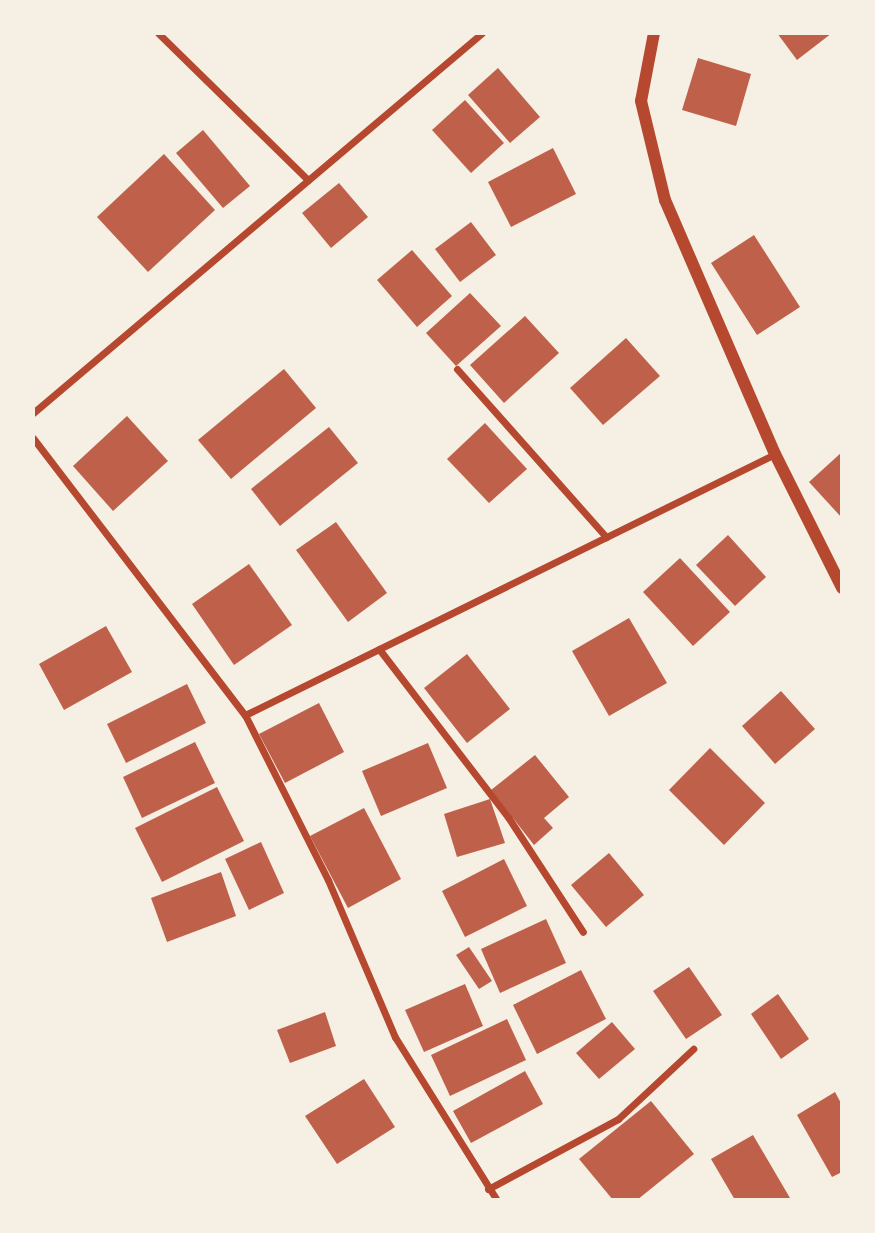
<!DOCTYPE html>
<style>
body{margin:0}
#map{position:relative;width:875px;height:1233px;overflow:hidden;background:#f6efe4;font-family:"Open Sans",sans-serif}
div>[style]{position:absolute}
.building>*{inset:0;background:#bf614a}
.minor>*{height:7px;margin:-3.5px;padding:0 3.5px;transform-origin:3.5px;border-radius:3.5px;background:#b5482f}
.tertiary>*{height:12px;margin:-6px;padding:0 6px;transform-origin:6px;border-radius:6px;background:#b5482f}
span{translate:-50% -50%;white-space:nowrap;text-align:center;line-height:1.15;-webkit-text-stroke:6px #f6efe4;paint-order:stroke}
.frame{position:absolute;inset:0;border:35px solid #f6efe4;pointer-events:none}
</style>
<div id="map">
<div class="building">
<i style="clip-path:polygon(777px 33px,832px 33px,797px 60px)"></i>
<i style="clip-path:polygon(698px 58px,751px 74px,736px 126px,682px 110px)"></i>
<i style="clip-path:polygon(498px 68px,540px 117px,510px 143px,468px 95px)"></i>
<i style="clip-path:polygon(465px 100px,504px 143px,471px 173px,432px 130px)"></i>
<i style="clip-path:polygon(203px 130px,250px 186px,223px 208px,176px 153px)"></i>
<i style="clip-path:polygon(553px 148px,576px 194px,511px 227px,488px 182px)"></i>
<i style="clip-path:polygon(164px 154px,215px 210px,148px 272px,97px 217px)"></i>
<i style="clip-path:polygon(339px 183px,368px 217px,331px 248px,302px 213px)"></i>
<i style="clip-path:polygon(471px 222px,496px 255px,460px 282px,435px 249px)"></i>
<i style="clip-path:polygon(754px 235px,800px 307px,757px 335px,711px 263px)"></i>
<i style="clip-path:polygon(412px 250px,452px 296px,417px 327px,377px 280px)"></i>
<i style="clip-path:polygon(470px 293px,501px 326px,456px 366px,426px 333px)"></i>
<i style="clip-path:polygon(525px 316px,559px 353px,504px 403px,470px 365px)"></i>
<i style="clip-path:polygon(626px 338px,660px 376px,603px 425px,570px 388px)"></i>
<i style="clip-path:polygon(284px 369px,316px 408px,231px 479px,198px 440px)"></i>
<i style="clip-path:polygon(127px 416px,168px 461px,113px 511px,73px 466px)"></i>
<i style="clip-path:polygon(485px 423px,527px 469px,489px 503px,447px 459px)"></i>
<i style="clip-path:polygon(329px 427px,358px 463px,280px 526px,251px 489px)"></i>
<i style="clip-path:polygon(842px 452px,842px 518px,809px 482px)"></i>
<i style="clip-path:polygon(336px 522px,387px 593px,348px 622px,296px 550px)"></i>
<i style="clip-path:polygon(728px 535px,766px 577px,735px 606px,696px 565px)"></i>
<i style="clip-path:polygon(680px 558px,730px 612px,693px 646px,643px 592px)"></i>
<i style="clip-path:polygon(249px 564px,292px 625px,234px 665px,192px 604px)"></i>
<i style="clip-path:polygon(629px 618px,667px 683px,609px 716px,572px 651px)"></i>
<i style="clip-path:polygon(106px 626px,132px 672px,64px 710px,39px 664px)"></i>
<i style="clip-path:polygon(467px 654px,510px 709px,467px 743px,424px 688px)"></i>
<i style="clip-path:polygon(187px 684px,206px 723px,126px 763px,107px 724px)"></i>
<i style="clip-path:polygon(781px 691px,815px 729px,775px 764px,742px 726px)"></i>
<i style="clip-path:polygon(319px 703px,344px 752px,285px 783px,259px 734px)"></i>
<i style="clip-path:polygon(195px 742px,215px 783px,142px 818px,123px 777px)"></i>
<i style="clip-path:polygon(428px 743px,447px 788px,381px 816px,362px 771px)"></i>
<i style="clip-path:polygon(710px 748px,765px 803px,724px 845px,669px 790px)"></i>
<i style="clip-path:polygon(535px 755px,569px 797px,544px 818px,553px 828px,534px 845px,491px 790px)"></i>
<i style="clip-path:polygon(217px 787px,244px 841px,162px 882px,135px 828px)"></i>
<i style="clip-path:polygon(490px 799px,505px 843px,457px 857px,444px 814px)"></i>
<i style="clip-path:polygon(364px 808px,401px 879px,348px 908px,310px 836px)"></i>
<i style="clip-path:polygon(261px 842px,284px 893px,249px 910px,225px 859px)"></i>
<i style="clip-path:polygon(609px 853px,644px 895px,606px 927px,571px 885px)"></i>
<i style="clip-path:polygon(504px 859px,527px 906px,465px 937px,442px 891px)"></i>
<i style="clip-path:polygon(221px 872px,236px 916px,167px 942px,151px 898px)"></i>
<i style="clip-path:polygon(546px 919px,566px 963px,500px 993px,481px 949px)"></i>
<i style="clip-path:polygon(469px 947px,492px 981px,479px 989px,456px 955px)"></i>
<i style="clip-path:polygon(689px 967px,722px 1015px,686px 1039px,653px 991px)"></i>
<i style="clip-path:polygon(581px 970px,606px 1019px,537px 1054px,513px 1005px)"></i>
<i style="clip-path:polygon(465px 984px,483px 1026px,424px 1052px,405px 1010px)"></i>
<i style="clip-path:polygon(778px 994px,809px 1039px,781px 1059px,751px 1014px)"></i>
<i style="clip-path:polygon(325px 1012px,336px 1046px,290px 1063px,277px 1030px)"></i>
<i style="clip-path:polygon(507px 1019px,526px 1060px,450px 1096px,431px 1055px)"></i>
<i style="clip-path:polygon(612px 1022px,635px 1049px,599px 1079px,576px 1053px)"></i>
<i style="clip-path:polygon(525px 1071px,543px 1104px,471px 1143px,453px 1111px)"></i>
<i style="clip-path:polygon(364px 1079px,395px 1127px,337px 1164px,305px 1116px)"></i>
<i style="clip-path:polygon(835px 1092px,842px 1105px,842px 1172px,832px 1177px,797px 1115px)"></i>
<i style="clip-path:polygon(651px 1101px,694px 1154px,637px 1200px,613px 1200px,579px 1159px)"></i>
<i style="clip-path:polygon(753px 1135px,790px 1198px,787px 1200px,735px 1200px,711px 1159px)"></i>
</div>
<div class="minor">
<i style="left:158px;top:33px;width:210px;rotate:44.4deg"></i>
<i style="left:457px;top:369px;width:225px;rotate:48.4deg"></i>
<i style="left:33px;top:413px;width:588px;rotate:-40.24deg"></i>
<i style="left:33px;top:438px;width:349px;rotate:52.6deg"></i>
<i style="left:245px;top:715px;width:185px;rotate:63.3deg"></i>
<i style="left:328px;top:880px;width:171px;rotate:66.9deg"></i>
<i style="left:395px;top:1037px;width:192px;rotate:58deg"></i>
<i style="left:379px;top:649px;width:212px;rotate:52.5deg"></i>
<i style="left:508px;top:817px;width:137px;rotate:56.9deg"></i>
<i style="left:245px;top:715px;width:591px;rotate:-26.22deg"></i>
<i style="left:488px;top:1189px;width:148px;rotate:-28.3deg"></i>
<i style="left:618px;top:1119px;width:103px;rotate:-43deg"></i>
</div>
<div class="tertiary">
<i style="left:654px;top:33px;width:69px;rotate:100.8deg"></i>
<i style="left:641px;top:101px;width:102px;rotate:76.4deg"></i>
<i style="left:665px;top:200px;width:277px;rotate:66.6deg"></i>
<i style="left:775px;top:454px;width:150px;rotate:63.4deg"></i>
</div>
<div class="frame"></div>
</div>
